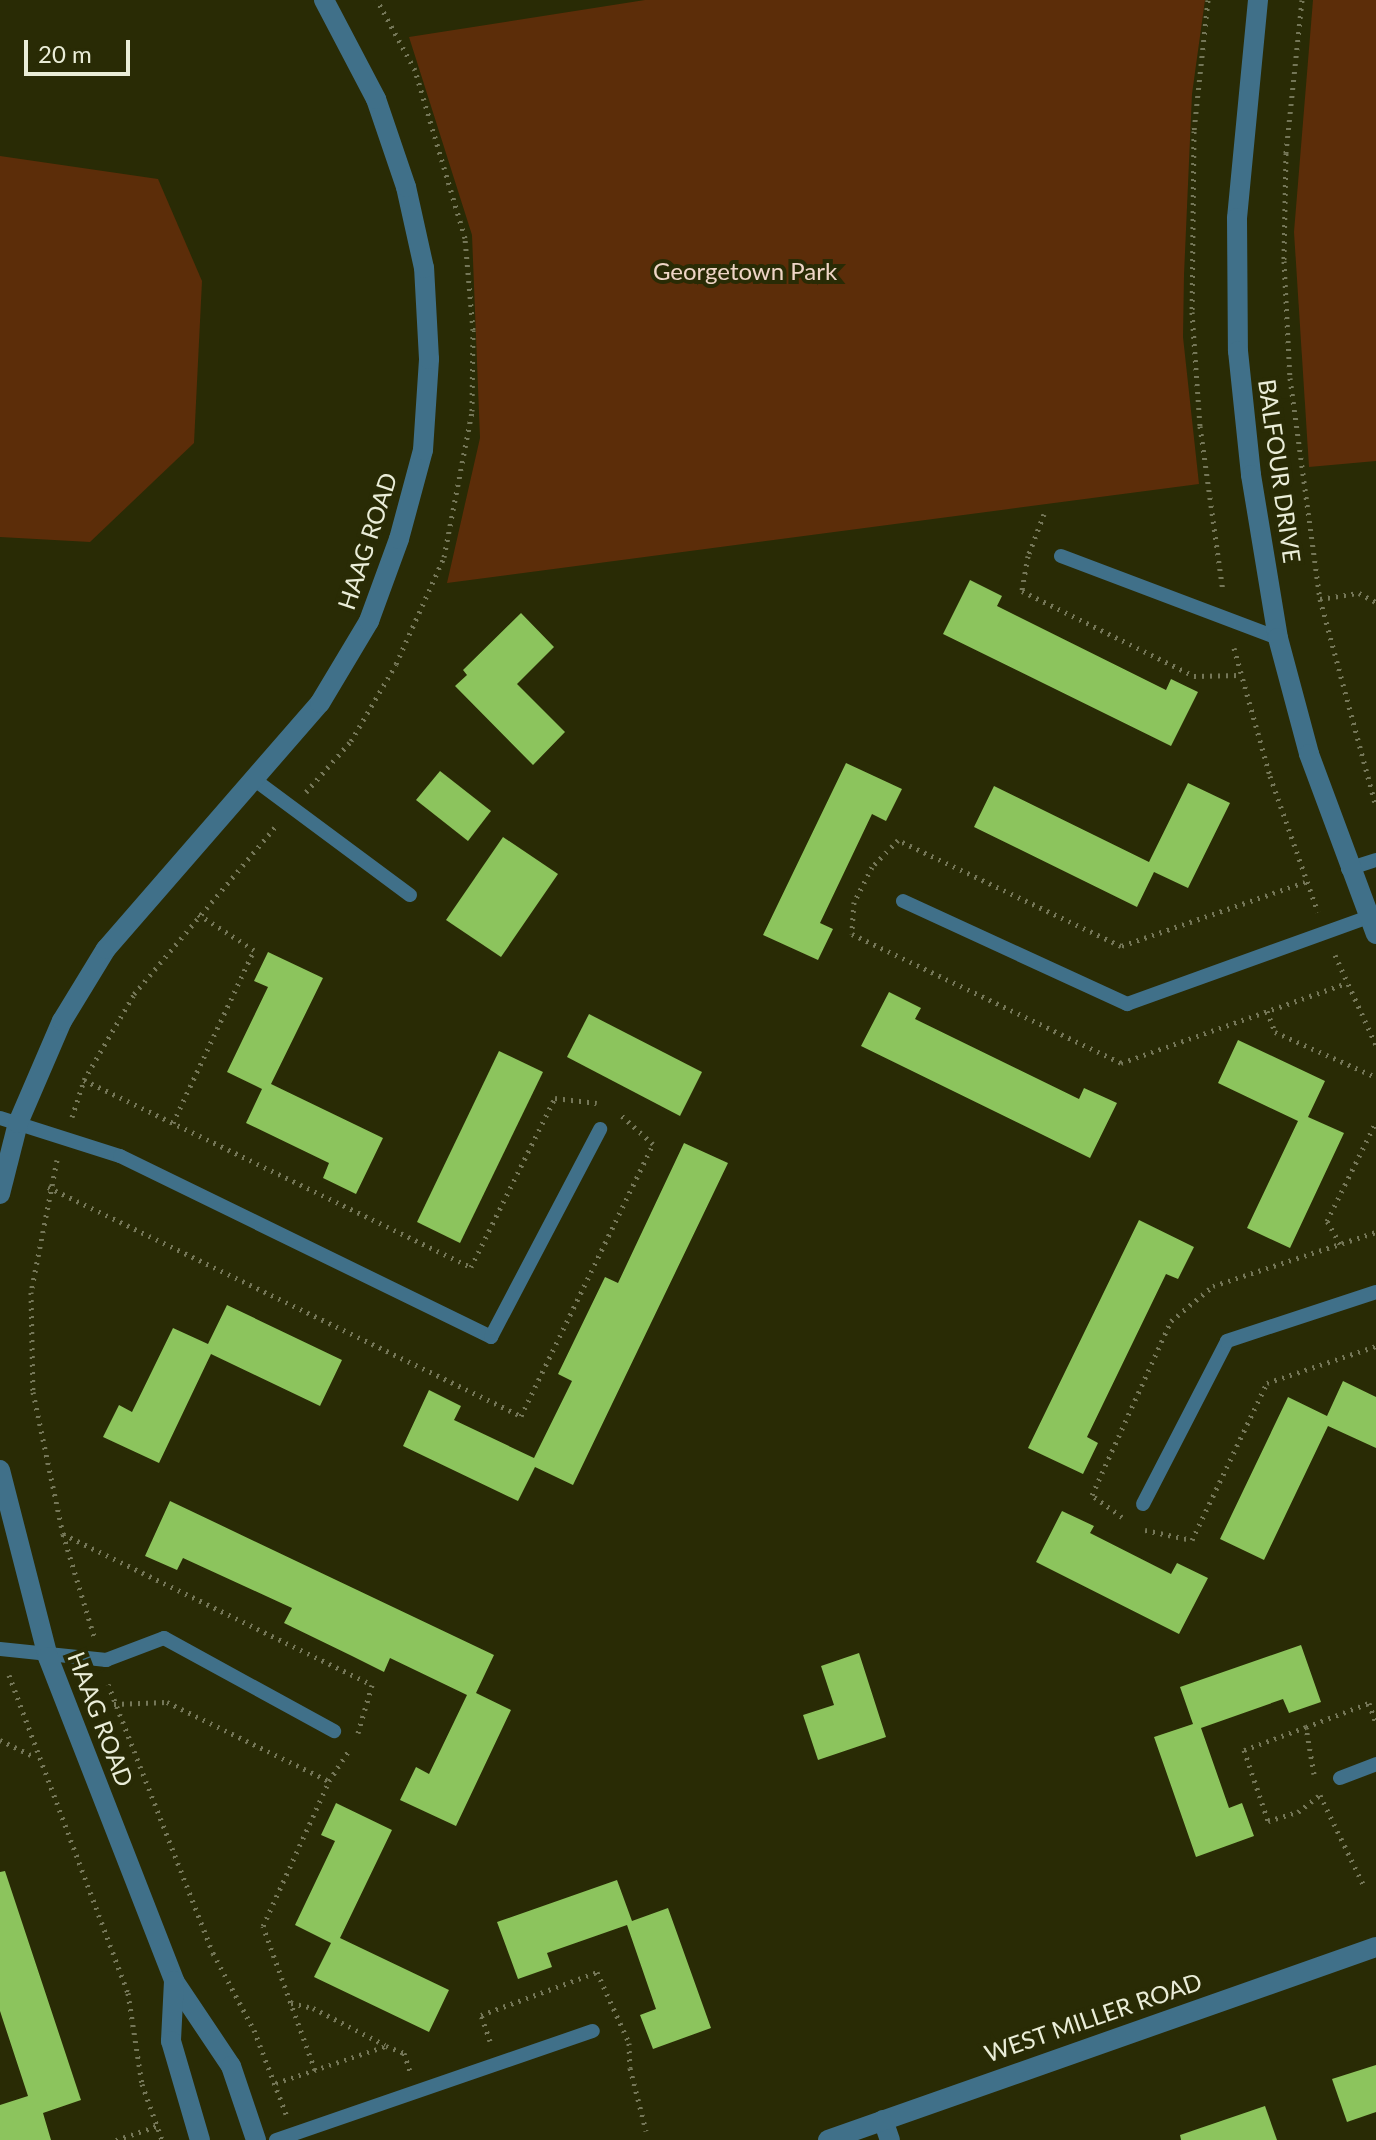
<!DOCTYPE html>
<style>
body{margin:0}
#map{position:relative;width:1376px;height:2140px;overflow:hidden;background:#292b05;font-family:Lato,sans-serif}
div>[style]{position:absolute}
.green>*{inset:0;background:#5c2d09}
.building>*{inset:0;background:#8cc45d}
.path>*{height:5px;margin-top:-2.5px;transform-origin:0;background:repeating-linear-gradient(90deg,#757758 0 2px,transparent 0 8px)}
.service>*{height:14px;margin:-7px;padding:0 7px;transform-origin:7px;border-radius:7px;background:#407089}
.minor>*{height:20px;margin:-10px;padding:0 10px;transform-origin:10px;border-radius:10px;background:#407089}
.tertiary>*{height:20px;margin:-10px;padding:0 10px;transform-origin:10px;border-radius:10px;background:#407089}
span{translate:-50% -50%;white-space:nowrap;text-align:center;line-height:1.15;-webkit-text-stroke:8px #292b05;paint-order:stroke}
.park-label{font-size:24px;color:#efd5c6}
.street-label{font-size:24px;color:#eaedd8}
.scale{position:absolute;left:24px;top:40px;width:106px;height:36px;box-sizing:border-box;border:4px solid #eaedd8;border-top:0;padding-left:10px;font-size:24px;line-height:28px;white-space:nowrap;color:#eaedd8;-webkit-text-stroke:6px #292b05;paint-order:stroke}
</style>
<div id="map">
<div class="green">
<i style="clip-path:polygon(645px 0,1205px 0,1192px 94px,1184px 275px,1183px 337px,1199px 484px,447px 583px,480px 438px,472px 235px,409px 37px)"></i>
<i style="clip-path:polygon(1313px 0,1376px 0,1376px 461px,1309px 467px,1294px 232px)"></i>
<i style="clip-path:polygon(0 156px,158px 179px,202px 281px,194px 443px,90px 542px,0 537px)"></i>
</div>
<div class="building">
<i style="clip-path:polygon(970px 580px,1002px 596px,997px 606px,1166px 690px,1171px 679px,1198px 692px,1171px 746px,943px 634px)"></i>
<i style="clip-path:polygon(521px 613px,554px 647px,517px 684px,565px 732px,533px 765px,455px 686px,467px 675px,463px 670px)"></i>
<i style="clip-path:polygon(846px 763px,902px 789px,886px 821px,872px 814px,820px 923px,833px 929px,818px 960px,763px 935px)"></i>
<i style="clip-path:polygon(440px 771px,491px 811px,468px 841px,416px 800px)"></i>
<i style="clip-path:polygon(1188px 783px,1230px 803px,1188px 888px,1154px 872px,1137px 907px,974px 827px,994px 786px,1149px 862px)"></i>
<i style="clip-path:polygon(503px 837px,558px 874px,501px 957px,446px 920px)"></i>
<i style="clip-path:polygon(268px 952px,323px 978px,271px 1084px,383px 1138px,356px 1194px,323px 1178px,329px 1163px,246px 1123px,262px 1089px,227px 1072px,268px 987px,254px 981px)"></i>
<i style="clip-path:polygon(889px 992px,921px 1008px,915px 1019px,1079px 1099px,1084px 1088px,1117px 1103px,1090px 1158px,861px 1046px)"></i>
<i style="clip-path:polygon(589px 1014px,702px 1072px,680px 1116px,567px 1057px)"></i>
<i style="clip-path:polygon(1238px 1040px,1325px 1081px,1308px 1117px,1344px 1133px,1290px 1248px,1247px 1228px,1298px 1121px,1218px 1083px)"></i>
<i style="clip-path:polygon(499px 1051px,543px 1072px,460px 1243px,417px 1222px)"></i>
<i style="clip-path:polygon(684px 1143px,728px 1163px,573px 1485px,535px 1467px,518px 1501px,403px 1446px,429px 1390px,461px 1406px,454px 1420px,534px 1458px,572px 1381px,558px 1374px,605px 1277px,618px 1283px)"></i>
<i style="clip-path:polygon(1139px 1220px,1194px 1247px,1178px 1279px,1166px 1274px,1087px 1437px,1098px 1443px,1083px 1474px,1028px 1448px)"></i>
<i style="clip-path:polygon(227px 1305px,342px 1360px,320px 1406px,211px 1354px,159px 1463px,103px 1437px,119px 1405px,132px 1412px,173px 1328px,208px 1344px)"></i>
<i style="clip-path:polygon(1343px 1381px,1376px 1397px,1376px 1448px,1328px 1426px,1264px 1560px,1220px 1539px,1288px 1397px,1327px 1416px)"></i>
<i style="clip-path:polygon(170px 1501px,494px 1655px,476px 1693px,511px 1710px,456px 1826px,400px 1800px,416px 1767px,429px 1774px,467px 1695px,390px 1658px,384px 1672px,352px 1656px,284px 1623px,292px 1608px,183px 1558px,177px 1570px,145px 1556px)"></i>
<i style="clip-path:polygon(1062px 1511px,1094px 1526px,1090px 1533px,1171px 1574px,1177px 1563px,1208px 1578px,1179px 1634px,1036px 1562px)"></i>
<i style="clip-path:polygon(1301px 1645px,1321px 1702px,1289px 1713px,1283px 1699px,1201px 1728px,1229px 1808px,1242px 1803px,1254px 1836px,1196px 1857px,1154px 1737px,1193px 1724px,1180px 1687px)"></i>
<i style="clip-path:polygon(859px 1653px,886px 1737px,818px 1760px,803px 1715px,834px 1705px,821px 1666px)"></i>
<i style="clip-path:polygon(336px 1803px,392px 1830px,340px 1938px,449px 1990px,429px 2032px,314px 1977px,331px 1943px,295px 1925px,335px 1841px,321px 1835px)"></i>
<i style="clip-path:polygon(5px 1871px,81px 2100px,43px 2113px,51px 2140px,0 2140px,0 2105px,28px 2096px,0 2011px,0 1872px)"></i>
<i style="clip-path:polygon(617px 1880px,632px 1921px,668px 1908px,711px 2028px,653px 2049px,640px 2015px,656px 2009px,627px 1925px,547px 1953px,552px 1967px,518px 1979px,497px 1922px)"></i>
<i style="clip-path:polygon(1376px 2065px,1376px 2112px,1347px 2122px,1332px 2079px)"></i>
<i style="clip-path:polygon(1265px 2106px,1277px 2140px,1181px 2140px,1180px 2135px)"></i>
</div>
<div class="path">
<i style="left:1208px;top:0;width:132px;rotate:96.1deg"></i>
<i style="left:1194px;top:131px;width:181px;rotate:90.6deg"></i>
<i style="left:1192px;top:312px;width:114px;rotate:86deg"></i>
<i style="left:1200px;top:426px;width:167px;rotate:82.1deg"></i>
<i style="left:1302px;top:0;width:154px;rotate:96deg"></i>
<i style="left:1286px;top:153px;width:108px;rotate:91.1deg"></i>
<i style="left:1284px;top:261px;width:117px;rotate:87.1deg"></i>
<i style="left:1290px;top:378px;width:223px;rotate:82.3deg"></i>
<i style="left:1320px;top:599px;width:214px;rotate:74.9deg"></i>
<i style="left:1044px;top:514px;width:45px;rotate:110.9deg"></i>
<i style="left:1028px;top:556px;width:36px;rotate:100deg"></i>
<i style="left:1022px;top:591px;width:192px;rotate:26.3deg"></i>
<i style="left:1194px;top:676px;width:46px;rotate:-1.2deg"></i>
<i style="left:1320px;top:599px;width:39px;rotate:-9deg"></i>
<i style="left:1359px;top:593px;width:19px;rotate:28deg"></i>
<i style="left:1234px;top:648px;width:133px;rotate:74.3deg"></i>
<i style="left:1270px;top:776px;width:144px;rotate:70.6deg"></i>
<i style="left:306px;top:792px;width:68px;rotate:-48.6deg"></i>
<i style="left:351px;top:741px;width:89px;rotate:-59.7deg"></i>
<i style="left:396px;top:664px;width:117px;rotate:-65.8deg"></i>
<i style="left:444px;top:557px;width:149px;rotate:-79.1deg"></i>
<i style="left:472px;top:411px;width:81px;rotate:-89.3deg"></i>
<i style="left:473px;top:330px;width:92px;rotate:-95deg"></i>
<i style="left:465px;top:238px;width:175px;rotate:-106.6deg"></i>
<i style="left:415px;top:70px;width:80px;rotate:-118.5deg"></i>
<i style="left:1305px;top:882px;width:195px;rotate:160.8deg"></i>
<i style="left:1121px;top:946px;width:247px;rotate:-154.6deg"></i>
<i style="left:898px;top:840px;width:37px;rotate:134deg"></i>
<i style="left:872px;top:867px;width:39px;rotate:117deg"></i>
<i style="left:854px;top:902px;width:32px;rotate:94deg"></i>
<i style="left:852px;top:934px;width:298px;rotate:25.6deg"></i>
<i style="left:1121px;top:1063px;width:240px;rotate:-19.5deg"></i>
<i style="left:1335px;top:955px;width:99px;rotate:65.5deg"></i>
<i style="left:1267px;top:1011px;width:22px;rotate:69deg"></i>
<i style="left:1275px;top:1032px;width:111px;rotate:24deg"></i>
<i style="left:84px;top:1080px;width:430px;rotate:25.8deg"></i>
<i style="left:471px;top:1267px;width:189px;rotate:-63.6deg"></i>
<i style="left:555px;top:1098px;width:42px;rotate:6.8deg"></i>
<i style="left:72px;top:1117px;width:39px;rotate:-72deg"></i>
<i style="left:84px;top:1080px;width:99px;rotate:-59.8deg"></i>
<i style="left:134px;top:994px;width:220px;rotate:-49.8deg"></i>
<i style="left:173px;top:1123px;width:191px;rotate:-64.9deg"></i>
<i style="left:254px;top:950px;width:67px;rotate:-147.3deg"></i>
<i style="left:57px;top:1160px;width:135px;rotate:101.1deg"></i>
<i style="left:31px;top:1292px;width:100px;rotate:88.9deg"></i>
<i style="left:33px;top:1392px;width:145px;rotate:78.1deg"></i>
<i style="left:63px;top:1534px;width:107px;rotate:73.1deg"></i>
<i style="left:48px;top:1187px;width:526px;rotate:25.83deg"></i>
<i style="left:521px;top:1416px;width:302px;rotate:-64.1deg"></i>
<i style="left:653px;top:1144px;width:43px;rotate:-137.8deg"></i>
<i style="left:1340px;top:1244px;width:26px;rotate:-119deg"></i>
<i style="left:1327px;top:1221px;width:110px;rotate:-63.7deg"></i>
<i style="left:1122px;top:1517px;width:37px;rotate:-144deg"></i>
<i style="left:1092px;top:1495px;width:191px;rotate:-65.6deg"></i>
<i style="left:1171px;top:1321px;width:55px;rotate:-39.8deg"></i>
<i style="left:1213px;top:1286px;width:172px;rotate:-18.3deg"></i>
<i style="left:1145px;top:1530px;width:48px;rotate:12deg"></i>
<i style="left:1192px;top:1540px;width:174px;rotate:-64.5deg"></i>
<i style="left:1267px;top:1383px;width:115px;rotate:-18.7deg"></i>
<i style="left:63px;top:1534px;width:344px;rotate:26deg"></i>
<i style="left:372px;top:1685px;width:50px;rotate:106.3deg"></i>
<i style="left:9px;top:1675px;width:340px;rotate:69.5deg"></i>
<i style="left:128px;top:1993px;width:92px;rotate:81.3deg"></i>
<i style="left:142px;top:2084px;width:59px;rotate:70.3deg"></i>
<i style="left:108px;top:1684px;width:289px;rotate:68.7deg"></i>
<i style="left:213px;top:1953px;width:87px;rotate:62deg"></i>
<i style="left:254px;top:2030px;width:90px;rotate:69.1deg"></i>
<i style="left:114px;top:1704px;width:53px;rotate:-2.2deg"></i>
<i style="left:167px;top:1702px;width:180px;rotate:26deg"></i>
<i style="left:329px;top:1781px;width:38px;rotate:-57deg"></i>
<i style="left:1306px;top:1727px;width:66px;rotate:159.6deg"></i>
<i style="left:1244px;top:1750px;width:75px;rotate:71.3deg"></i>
<i style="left:1268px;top:1821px;width:31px;rotate:-17deg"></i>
<i style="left:1298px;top:1812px;width:28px;rotate:-38deg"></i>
<i style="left:0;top:1740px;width:39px;rotate:26deg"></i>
<i style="left:1314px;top:1774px;width:48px;rotate:-99.7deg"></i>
<i style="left:1306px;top:1727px;width:67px;rotate:-20.9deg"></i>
<i style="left:1369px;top:1703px;width:21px;rotate:71deg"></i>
<i style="left:1320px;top:1795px;width:99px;rotate:64.2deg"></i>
<i style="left:291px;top:2003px;width:23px;rotate:13deg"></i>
<i style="left:313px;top:2008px;width:81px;rotate:27.2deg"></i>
<i style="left:490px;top:2041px;width:28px;rotate:-109deg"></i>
<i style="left:481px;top:2015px;width:124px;rotate:-20.3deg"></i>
<i style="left:597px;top:1972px;width:78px;rotate:65.7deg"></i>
<i style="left:629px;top:2043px;width:25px;rotate:88deg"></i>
<i style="left:630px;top:2068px;width:65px;rotate:75.7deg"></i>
<i style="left:315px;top:2070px;width:153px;rotate:-109.9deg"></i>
<i style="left:263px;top:1926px;width:159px;rotate:-65.5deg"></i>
<i style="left:276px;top:2083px;width:116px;rotate:-18.6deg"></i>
<i style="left:386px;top:2046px;width:19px;rotate:21deg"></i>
<i style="left:404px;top:2053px;width:19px;rotate:72deg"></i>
<i style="left:116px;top:2140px;width:43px;rotate:-18.9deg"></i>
</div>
<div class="service">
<i style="left:1061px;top:556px;width:232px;rotate:20.7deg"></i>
<i style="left:255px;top:780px;width:193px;rotate:36.6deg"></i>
<i style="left:1348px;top:869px;width:29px;rotate:-18deg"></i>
<i style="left:903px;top:901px;width:247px;rotate:24.7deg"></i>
<i style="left:1127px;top:1004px;width:256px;rotate:-19.8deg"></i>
<i style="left:0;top:1118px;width:126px;rotate:17.6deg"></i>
<i style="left:120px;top:1156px;width:413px;rotate:26deg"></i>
<i style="left:491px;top:1337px;width:235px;rotate:-62.3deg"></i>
<i style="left:1143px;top:1504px;width:183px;rotate:-62.7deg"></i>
<i style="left:1227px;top:1341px;width:157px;rotate:-18.2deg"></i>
<i style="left:0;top:1649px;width:107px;rotate:5.9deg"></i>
<i style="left:106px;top:1660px;width:62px;rotate:-20.8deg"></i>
<i style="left:164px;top:1638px;width:194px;rotate:28.7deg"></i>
<i style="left:1340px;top:1778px;width:39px;rotate:-21deg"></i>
<i style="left:276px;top:2140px;width:335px;rotate:-19deg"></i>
</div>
<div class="minor">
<i style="left:1258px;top:0;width:219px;rotate:95.5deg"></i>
<i style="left:1237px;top:218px;width:133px;rotate:89.6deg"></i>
<i style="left:1238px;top:351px;width:125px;rotate:84deg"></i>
<i style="left:1251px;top:475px;width:165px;rotate:80.6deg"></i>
<i style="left:1278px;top:638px;width:120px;rotate:75deg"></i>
<i style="left:1309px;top:754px;width:192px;rotate:69.6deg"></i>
<i style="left:0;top:1194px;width:73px;rotate:-75.8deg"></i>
<i style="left:18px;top:1123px;width:111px;rotate:-66.7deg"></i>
<i style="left:62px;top:1021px;width:84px;rotate:-58.6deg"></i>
<i style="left:106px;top:949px;width:326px;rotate:-49deg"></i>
<i style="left:320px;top:703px;width:96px;rotate:-59.1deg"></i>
<i style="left:369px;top:621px;width:87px;rotate:-69.9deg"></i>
<i style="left:399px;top:539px;width:92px;rotate:-74.9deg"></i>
<i style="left:423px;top:450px;width:91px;rotate:-86.2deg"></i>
<i style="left:429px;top:359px;width:91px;rotate:-93.1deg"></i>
<i style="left:424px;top:268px;width:83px;rotate:-102.5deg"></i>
<i style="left:406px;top:187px;width:93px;rotate:-108.8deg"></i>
<i style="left:376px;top:99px;width:112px;rotate:-117.7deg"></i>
<i style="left:0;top:1470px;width:193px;rotate:75.6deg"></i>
<i style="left:48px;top:1657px;width:348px;rotate:68.7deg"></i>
<i style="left:174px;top:1981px;width:102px;rotate:56.2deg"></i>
<i style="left:231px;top:2066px;width:78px;rotate:71.3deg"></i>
<i style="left:174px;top:1981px;width:60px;rotate:92.9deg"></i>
<i style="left:171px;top:2041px;width:103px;rotate:73.7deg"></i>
<i style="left:883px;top:2120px;width:21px;rotate:71deg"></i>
</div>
<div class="tertiary">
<i style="left:828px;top:2140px;width:581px;rotate:-19.4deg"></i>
</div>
<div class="park-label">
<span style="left:745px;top:271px">Georgetown Park</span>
</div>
<div class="street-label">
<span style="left:1280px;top:471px;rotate:82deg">BALFOUR DRIVE</span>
<span style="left:367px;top:541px;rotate:-72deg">HAAG ROAD</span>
<span style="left:101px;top:1719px;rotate:69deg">HAAG ROAD</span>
<span style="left:1093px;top:2017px;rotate:-19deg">WEST MILLER ROAD</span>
</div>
<div class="scale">20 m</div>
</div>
